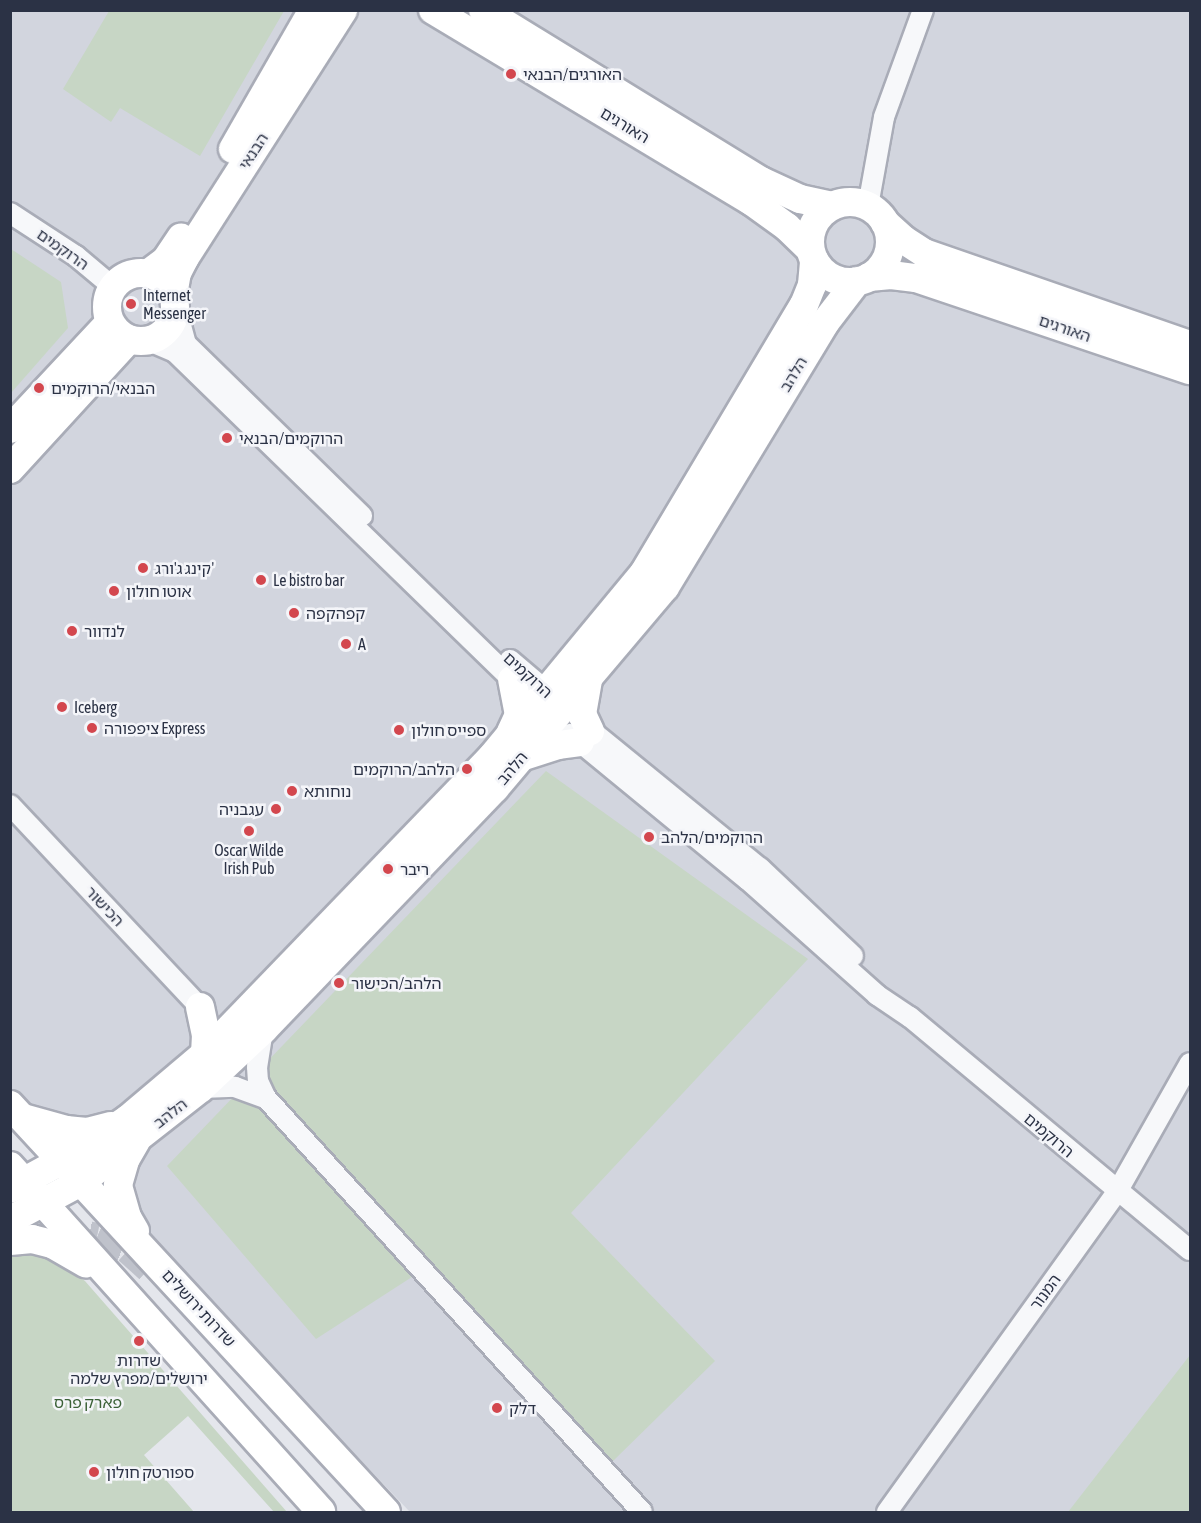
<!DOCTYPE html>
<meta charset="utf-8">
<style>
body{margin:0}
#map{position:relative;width:1201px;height:1523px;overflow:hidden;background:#e4e6ec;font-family:"Asap Condensed","Noto Sans Hebrew",sans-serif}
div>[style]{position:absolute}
.built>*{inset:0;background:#d2d5de}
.green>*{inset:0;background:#c7d6c5}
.secondary-tunnel>*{height:28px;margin-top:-14px;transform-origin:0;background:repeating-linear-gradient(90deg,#bfc2cb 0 28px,transparent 0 42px)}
.roads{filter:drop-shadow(2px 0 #a9acb7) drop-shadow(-2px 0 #a9acb7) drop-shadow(0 2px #a9acb7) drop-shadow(0 -2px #a9acb7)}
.street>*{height:20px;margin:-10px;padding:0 10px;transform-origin:10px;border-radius:10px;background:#f7f8fa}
.secondary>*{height:28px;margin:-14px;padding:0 14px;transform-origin:14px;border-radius:14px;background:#fff}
.secondary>.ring{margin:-14px;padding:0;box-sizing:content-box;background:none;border:28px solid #fff;border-radius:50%}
.dots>*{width:16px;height:16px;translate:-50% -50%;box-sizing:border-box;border:3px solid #f4f5f9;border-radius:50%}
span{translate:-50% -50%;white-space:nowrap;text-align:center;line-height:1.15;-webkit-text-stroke:5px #f4f5f9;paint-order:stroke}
.poi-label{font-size:16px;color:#2b3245}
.left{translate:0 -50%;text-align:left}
.right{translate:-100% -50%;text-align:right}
.street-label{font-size:16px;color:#2b3245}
.park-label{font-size:16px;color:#3b6137}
.frame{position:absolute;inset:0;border:12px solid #2b3245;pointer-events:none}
</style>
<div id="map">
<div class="built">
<i style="clip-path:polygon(11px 11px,1190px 11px,1190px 1512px,410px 1512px,11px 1093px)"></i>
</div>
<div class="green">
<i style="clip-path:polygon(109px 11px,109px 10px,284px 11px,200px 156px,120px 108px,111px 122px,63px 89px)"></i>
<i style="clip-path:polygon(11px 249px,61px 282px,68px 328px,11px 393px)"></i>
<i style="clip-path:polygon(546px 771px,808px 959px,571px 1213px,715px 1361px,612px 1462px,415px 1275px,316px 1339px,167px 1166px)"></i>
<i style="clip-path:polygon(23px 1254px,53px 1259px,85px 1281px,287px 1512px,274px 1512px,188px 1416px,144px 1455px,194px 1512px,11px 1512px,10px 1256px)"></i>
<i style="clip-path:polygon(1190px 1355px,1190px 1512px,1067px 1512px,1068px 1512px)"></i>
</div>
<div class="secondary-tunnel">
<i style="left:10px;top:1228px;width:38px;rotate:-2deg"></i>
<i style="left:48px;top:1227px;width:50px;rotate:11.5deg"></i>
<i style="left:97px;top:1237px;width:34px;rotate:23deg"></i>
<i style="left:128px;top:1250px;width:28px;rotate:42deg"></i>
</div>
<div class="roads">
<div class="street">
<i style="left:868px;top:206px;width:90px;rotate:-79.8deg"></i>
<i style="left:884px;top:117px;width:114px;rotate:-70deg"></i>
<i style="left:10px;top:213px;width:79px;rotate:33.1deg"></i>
<i style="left:76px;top:256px;width:48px;rotate:40deg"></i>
<i style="left:176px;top:307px;width:38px;rotate:75deg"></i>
<i style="left:186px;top:344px;width:246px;rotate:44.3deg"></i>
<i style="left:141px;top:342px;width:13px;rotate:4deg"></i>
<i style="left:154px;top:343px;width:23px;rotate:23deg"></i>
<i style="left:175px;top:352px;width:481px;rotate:44.2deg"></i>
<i style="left:510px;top:660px;width:60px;rotate:40.3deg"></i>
<i style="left:582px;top:723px;width:230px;rotate:39.2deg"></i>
<i style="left:760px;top:868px;width:128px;rotate:43.4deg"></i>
<i style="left:570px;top:734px;width:230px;rotate:39.4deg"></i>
<i style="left:748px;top:880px;width:173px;rotate:41.7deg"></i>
<i style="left:877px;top:995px;width:40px;rotate:34deg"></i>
<i style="left:910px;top:1017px;width:364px;rotate:39.8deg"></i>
<i style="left:10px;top:805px;width:277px;rotate:46.8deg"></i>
<i style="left:263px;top:1030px;width:37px;rotate:99deg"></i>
<i style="left:257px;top:1067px;width:14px;rotate:86deg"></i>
<i style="left:258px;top:1081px;width:19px;rotate:65deg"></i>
<i style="left:266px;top:1098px;width:559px;rotate:47.75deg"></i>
<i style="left:201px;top:1088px;width:34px;rotate:-2deg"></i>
<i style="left:235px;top:1087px;width:33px;rotate:20deg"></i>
<i style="left:887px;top:1512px;width:394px;rotate:-54.3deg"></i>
<i style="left:1117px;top:1192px;width:148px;rotate:-60.5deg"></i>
</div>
<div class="secondary">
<i style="left:433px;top:10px;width:371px;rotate:31deg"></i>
<i style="left:751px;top:201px;width:44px;rotate:35.8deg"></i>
<i style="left:787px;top:227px;width:32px;rotate:44deg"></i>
<i style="left:483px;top:10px;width:326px;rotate:31.6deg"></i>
<i style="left:761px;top:181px;width:43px;rotate:24.8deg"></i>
<i style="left:800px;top:199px;width:33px;rotate:12deg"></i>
<i style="left:233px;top:149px;width:160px;rotate:-60.1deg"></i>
<i class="ring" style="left:810px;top:202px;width:52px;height:52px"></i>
<i style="left:885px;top:223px;width:25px;rotate:42deg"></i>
<i style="left:904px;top:240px;width:24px;rotate:33deg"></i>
<i style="left:924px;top:253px;width:281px;rotate:19.1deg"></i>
<i class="ring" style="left:107px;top:273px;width:40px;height:40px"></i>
<i style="left:149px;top:273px;width:21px;rotate:-37deg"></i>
<i style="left:166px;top:260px;width:27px;rotate:-56deg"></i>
<i style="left:869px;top:277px;width:22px;rotate:-5deg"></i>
<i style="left:891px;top:275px;width:25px;rotate:7deg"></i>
<i style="left:916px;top:278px;width:289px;rotate:18.6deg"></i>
<i style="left:173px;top:295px;width:22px;rotate:-80deg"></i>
<i style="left:177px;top:273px;width:16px;rotate:-63deg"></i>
<i style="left:184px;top:259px;width:295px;rotate:-57.4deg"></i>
<i style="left:10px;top:429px;width:146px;rotate:-46.9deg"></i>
<i style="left:10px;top:469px;width:176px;rotate:-47.5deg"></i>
<i style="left:588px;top:680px;width:35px;rotate:100deg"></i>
<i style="left:582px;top:714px;width:19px;rotate:65deg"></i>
<i style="left:511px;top:732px;width:19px;rotate:-65deg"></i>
<i style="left:519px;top:715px;width:36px;rotate:-101deg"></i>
<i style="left:521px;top:757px;width:40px;rotate:-18deg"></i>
<i style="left:559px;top:745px;width:21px;rotate:-8deg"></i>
<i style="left:200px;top:1007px;width:29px;rotate:78deg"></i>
<i style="left:206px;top:1035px;width:19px;rotate:93deg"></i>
<i style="left:10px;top:1105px;width:554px;rotate:47.27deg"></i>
<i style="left:23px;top:1118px;width:45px;rotate:15.6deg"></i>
<i style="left:66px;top:1130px;width:21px;rotate:5deg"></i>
<i style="left:87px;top:1132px;width:25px;rotate:-14deg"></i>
<i style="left:10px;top:1166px;width:465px;rotate:48deg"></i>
<i style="left:10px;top:1189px;width:85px;rotate:-28.7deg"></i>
<i style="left:85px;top:1148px;width:52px;rotate:-34deg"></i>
<i style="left:128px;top:1119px;width:101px;rotate:-40.2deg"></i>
<i style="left:205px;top:1054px;width:412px;rotate:-46deg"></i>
<i style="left:491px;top:758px;width:240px;rotate:-50.4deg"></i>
<i style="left:644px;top:573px;width:312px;rotate:-59.2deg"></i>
<i style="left:804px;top:305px;width:22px;rotate:-68deg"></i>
<i style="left:812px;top:285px;width:25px;rotate:-85deg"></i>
<i style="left:10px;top:1220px;width:81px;rotate:-28.2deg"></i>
<i style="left:81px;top:1182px;width:152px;rotate:-38.1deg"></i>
<i style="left:201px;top:1088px;width:85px;rotate:-43.1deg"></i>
<i style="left:263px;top:1030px;width:335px;rotate:-46.2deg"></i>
<i style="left:495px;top:788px;width:263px;rotate:-49.8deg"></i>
<i style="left:665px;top:587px;width:307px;rotate:-58.8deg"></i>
<i style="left:824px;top:324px;width:54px;rotate:-52.5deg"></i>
<i style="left:135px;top:1231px;width:16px;rotate:-120deg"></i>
<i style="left:127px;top:1217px;width:33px;rotate:-106deg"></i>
<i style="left:118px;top:1185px;width:26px;rotate:-74deg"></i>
<i style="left:125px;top:1160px;width:22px;rotate:-60deg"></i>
<i style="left:10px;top:1241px;width:22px;rotate:-5deg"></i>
<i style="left:32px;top:1239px;width:21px;rotate:14deg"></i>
<i style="left:52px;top:1244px;width:39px;rotate:30deg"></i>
</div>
</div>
<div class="dots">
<i style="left:511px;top:74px;background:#d3474e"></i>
<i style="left:131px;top:304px;background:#d3474e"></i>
<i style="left:39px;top:388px;background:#d3474e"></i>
<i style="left:227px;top:438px;background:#d3474e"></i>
<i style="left:143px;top:568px;background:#d3474e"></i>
<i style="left:261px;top:580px;background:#d3474e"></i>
<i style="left:114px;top:591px;background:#d3474e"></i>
<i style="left:294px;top:613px;background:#d3474e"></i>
<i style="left:72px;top:631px;background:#d3474e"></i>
<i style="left:346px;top:644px;background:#d3474e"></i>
<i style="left:62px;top:707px;background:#d3474e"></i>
<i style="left:92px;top:728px;background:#d3474e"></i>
<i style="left:399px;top:730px;background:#d3474e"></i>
<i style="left:467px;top:769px;background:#d3474e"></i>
<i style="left:292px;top:791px;background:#d3474e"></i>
<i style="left:276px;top:809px;background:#d3474e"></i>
<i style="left:249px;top:831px;background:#d3474e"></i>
<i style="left:649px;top:837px;background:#d3474e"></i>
<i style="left:388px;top:869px;background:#d3474e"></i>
<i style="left:339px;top:983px;background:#d3474e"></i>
<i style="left:139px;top:1341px;background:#d3474e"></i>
<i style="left:497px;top:1408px;background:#d3474e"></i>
<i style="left:94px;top:1472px;background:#d3474e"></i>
</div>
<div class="poi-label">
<span class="left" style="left:523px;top:74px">האורגים/הבנאי</span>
<span class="left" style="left:143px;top:304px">Internet<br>Messenger</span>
<span class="left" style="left:51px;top:388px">הבנאי/הרוקמים</span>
<span class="left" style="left:239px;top:438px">הרוקמים/הבנאי</span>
<span class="left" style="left:155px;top:568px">קינג ג'ורג'</span>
<span class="left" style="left:273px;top:580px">Le bistro bar</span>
<span class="left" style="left:126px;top:591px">אוטו חולון</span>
<span class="left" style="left:306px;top:613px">קפהקפה</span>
<span class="left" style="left:84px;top:631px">לנדוור</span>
<span class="left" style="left:358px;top:644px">A</span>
<span class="left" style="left:74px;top:707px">Iceberg</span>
<span class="left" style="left:104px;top:728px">ציפפורה Express</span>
<span class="left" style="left:411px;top:730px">ספייס חולון</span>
<span class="right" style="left:455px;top:769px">הלהב/הרוקמים</span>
<span class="left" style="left:304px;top:791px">נוחותא</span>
<span class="right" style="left:264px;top:809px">עגבניה</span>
<span class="left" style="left:661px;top:837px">הרוקמים/הלהב</span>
<span style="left:249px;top:859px">Oscar Wilde<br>Irish Pub</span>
<span class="left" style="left:400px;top:869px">ריבר</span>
<span class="left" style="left:351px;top:983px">הלהב/הכישור</span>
<span style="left:139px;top:1369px">שדרות<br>ירושלים/מפרץ שלמה</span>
<span class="left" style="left:509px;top:1408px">דלק</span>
<span class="left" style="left:106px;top:1472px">ספורטק חולון</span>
</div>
<div class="street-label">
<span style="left:625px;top:125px;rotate:31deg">האורגים</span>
<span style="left:253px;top:151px;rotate:-57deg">הבנאי</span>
<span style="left:63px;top:249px;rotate:35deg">הרוקמים</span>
<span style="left:1065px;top:328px;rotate:19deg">האורגים</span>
<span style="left:793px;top:374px;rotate:-59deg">הלהב</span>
<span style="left:528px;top:675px;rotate:42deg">הרוקמים</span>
<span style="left:512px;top:768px;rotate:-50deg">הלהב</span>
<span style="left:105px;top:906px;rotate:47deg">הכישור</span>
<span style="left:170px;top:1113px;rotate:-38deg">הלהב</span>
<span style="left:1049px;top:1135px;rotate:40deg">הרוקמים</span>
<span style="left:1045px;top:1292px;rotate:-54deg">המנור</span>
<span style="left:199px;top:1308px;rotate:47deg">שדרות ירושלים</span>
</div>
<div class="park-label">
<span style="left:88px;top:1402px">פארק פרס</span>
</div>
<div class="frame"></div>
</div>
